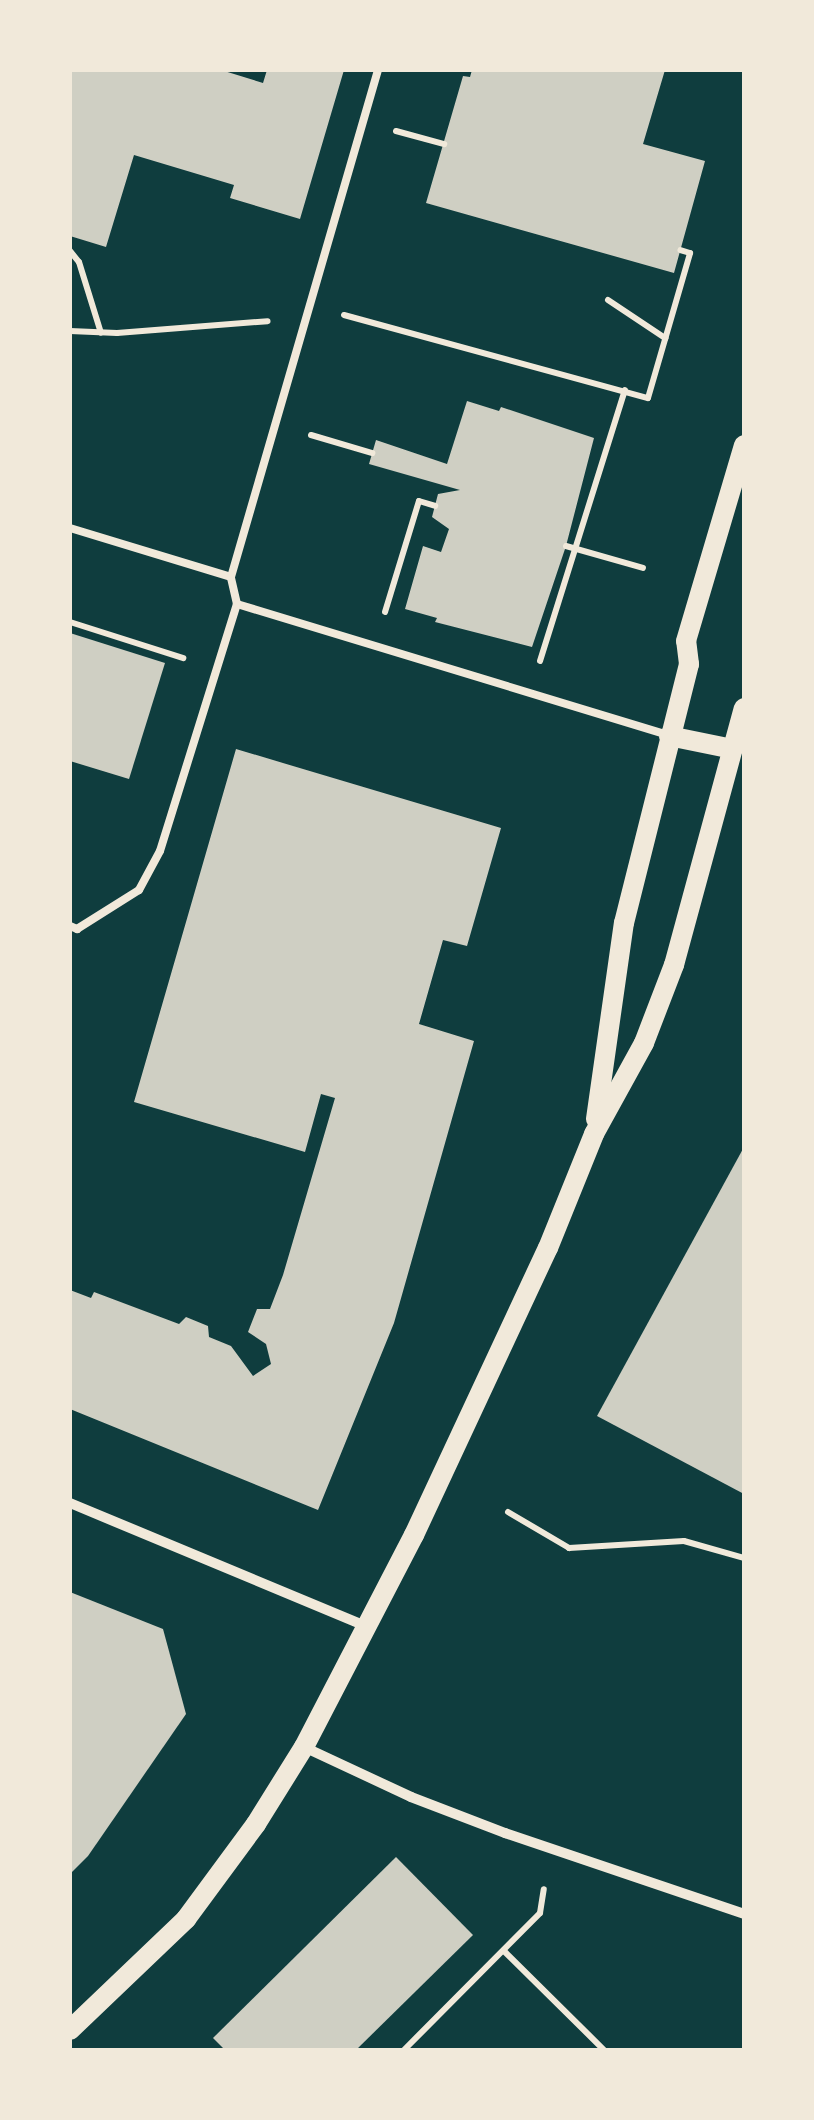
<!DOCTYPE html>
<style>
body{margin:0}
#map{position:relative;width:814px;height:2120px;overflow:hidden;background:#0f3d3e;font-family:"DM Sans",sans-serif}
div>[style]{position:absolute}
.building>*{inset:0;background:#cfcfc3}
.path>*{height:6px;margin:-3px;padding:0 3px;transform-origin:3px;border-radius:3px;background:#f1e9da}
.service>*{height:8px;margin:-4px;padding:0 4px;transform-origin:4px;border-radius:4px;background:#f1e9da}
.minor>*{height:10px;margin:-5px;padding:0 5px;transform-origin:5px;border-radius:5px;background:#f1e9da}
.secondary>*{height:20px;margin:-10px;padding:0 10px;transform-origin:10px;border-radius:10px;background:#f1e9da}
span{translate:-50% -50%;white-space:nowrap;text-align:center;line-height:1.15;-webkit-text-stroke:8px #f1e9da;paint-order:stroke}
.frame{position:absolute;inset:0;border:72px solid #f1e9da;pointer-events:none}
</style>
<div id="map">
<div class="building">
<i style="clip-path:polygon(70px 70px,221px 70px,263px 83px,267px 70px,344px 70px,300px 219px,230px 198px,234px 185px,134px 155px,106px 247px,70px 236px)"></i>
<i style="clip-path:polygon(472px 70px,665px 70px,643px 144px,705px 161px,674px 273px,426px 203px,463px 76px,470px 77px)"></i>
<i style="clip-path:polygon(467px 401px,499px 411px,501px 407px,594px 438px,566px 546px,532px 647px,435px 622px,437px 618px,405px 609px,423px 546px,441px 552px,449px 529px,432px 517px,438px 494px,460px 490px,369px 464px,376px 440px,447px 464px)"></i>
<i style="clip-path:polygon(70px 633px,165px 663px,129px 779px,70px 761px)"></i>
<i style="clip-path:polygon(236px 749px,501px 828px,467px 946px,443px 940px,419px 1024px,474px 1041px,394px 1323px,318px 1510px,70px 1409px,70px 1290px,91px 1298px,94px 1292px,179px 1324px,186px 1317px,208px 1326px,209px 1337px,231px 1346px,253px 1376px,271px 1364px,266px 1344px,248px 1332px,257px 1309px,270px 1309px,283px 1275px,335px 1098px,321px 1094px,305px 1152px,134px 1102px)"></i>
<i style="clip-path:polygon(744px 1147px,744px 1494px,597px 1416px)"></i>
<i style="clip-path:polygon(70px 1592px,163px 1629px,186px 1714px,88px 1856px,70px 1874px)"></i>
<i style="clip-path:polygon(396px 1857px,473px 1935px,356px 2050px,225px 2050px,213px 2038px)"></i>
</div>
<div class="path">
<i style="left:396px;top:131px;width:50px;rotate:15.2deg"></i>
<i style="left:70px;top:251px;width:14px;rotate:51deg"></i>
<i style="left:79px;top:262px;width:74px;rotate:72.8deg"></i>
<i style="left:608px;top:300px;width:69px;rotate:33.7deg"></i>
<i style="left:344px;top:315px;width:315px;rotate:15.3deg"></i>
<i style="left:648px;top:398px;width:151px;rotate:-73.8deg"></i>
<i style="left:690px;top:253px;width:10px;rotate:-163deg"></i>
<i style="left:70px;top:331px;width:47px;rotate:2.4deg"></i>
<i style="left:117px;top:333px;width:151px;rotate:-4.5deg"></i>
<i style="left:311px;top:435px;width:64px;rotate:16.4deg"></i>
<i style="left:566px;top:546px;width:80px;rotate:15.9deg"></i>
<i style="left:385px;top:612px;width:116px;rotate:-73deg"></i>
<i style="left:419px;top:501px;width:17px;rotate:17deg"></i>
<i style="left:70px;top:622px;width:119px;rotate:17.7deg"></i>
<i style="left:540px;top:661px;width:284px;rotate:-72.6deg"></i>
<i style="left:508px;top:1512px;width:71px;rotate:30.5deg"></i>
<i style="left:569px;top:1548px;width:115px;rotate:-3.5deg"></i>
<i style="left:684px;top:1541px;width:62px;rotate:15.8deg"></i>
<i style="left:505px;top:1952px;width:139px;rotate:44.7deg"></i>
<i style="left:404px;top:2050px;width:193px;rotate:-45.2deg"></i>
<i style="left:540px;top:1913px;width:24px;rotate:-81deg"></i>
</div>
<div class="service">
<i style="left:70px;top:528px;width:168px;rotate:16.9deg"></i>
<i style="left:237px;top:604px;width:450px;rotate:16.9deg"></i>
<i style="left:70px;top:926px;width:8px;rotate:23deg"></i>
<i style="left:77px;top:929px;width:73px;rotate:-32.2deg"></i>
<i style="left:139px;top:890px;width:44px;rotate:-61.7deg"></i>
<i style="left:160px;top:851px;width:259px;rotate:-72.7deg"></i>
<i style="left:237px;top:604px;width:28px;rotate:-103deg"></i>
<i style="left:231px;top:577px;width:528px;rotate:-73.83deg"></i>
</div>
<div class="minor">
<i style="left:70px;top:1503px;width:321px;rotate:22.6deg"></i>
<i style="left:304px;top:1747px;width:118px;rotate:25deg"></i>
<i style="left:411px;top:1797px;width:101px;rotate:21deg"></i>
<i style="left:505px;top:1833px;width:252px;rotate:18.7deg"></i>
</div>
<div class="secondary">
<i style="left:669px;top:736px;width:65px;rotate:11.5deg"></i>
<i style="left:596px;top:1119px;width:198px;rotate:-81.9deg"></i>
<i style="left:624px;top:923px;width:267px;rotate:-75.9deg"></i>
<i style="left:689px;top:664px;width:23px;rotate:-97deg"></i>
<i style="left:686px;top:641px;width:204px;rotate:-73.5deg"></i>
<i style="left:70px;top:2030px;width:161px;rotate:-43.7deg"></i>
<i style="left:186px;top:1919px;width:118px;rotate:-53.6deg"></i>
<i style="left:256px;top:1824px;width:91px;rotate:-58.1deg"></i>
<i style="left:304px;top:1747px;width:239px;rotate:-62.6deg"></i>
<i style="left:414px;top:1535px;width:317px;rotate:-65deg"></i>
<i style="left:548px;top:1248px;width:123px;rotate:-68deg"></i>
<i style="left:594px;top:1134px;width:104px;rotate:-61.2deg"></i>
<i style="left:644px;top:1043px;width:84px;rotate:-69deg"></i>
<i style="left:674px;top:965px;width:266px;rotate:-74.8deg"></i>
</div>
<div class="frame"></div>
</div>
